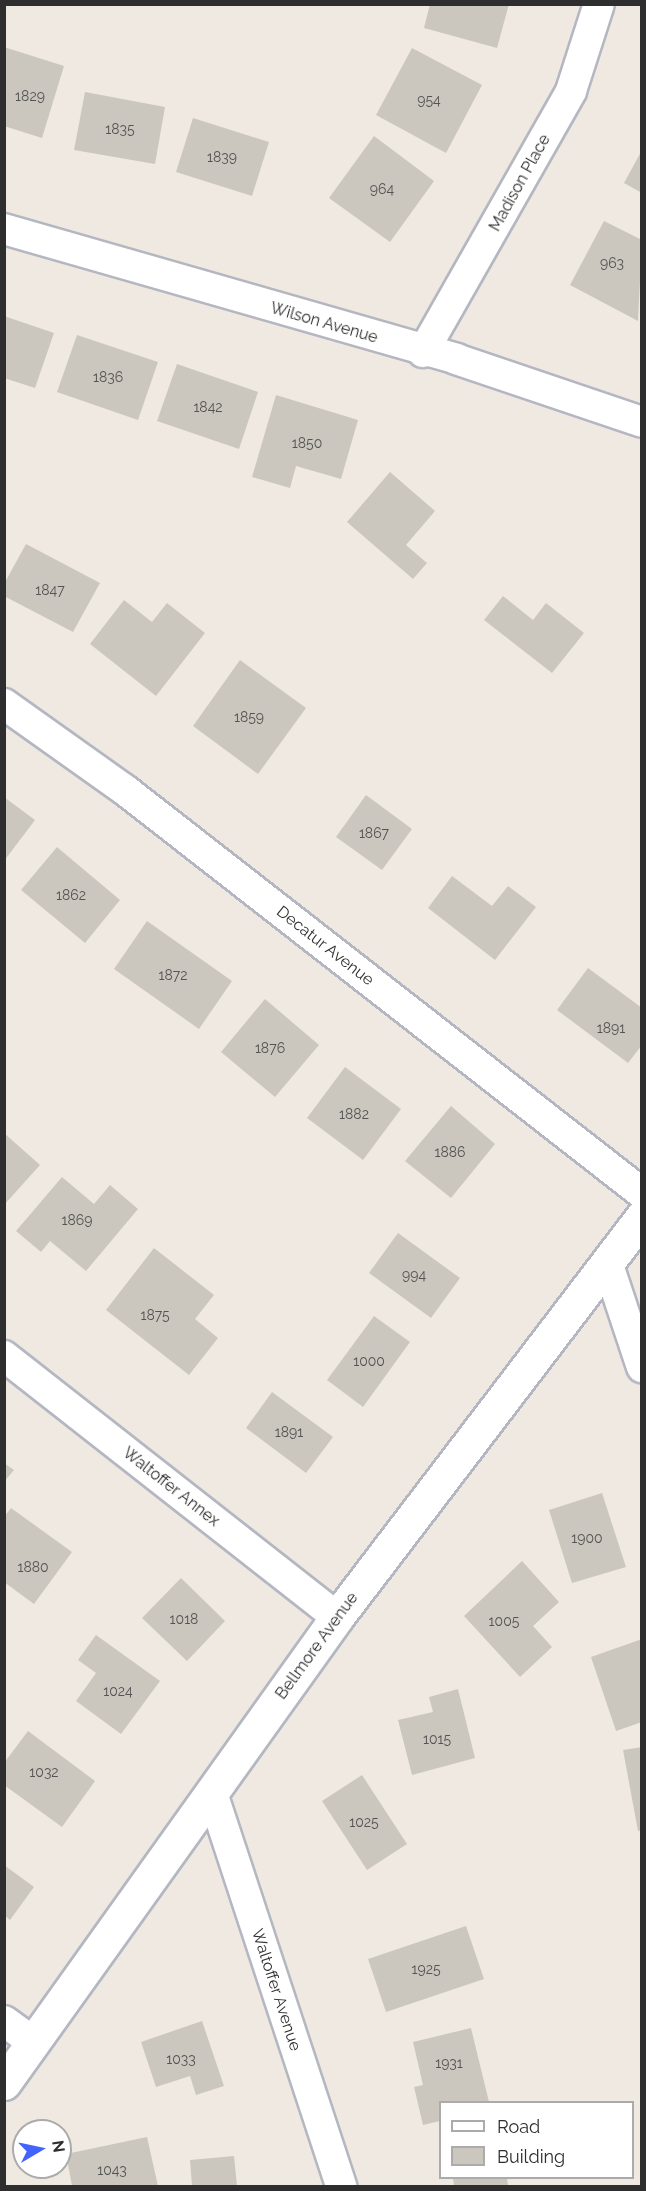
<!DOCTYPE html>
<style>
body{margin:0}
#map{position:relative;width:646px;height:2191px;overflow:hidden;background:#efe9e1;font-family:Raleway,sans-serif}
div>[style]{position:absolute}
.building>*{inset:0;background:#cbc7bf}
.roads{filter:drop-shadow(2px 0 #b4b7c1) drop-shadow(-2px 0 #b4b7c1) drop-shadow(0 2px #b4b7c1) drop-shadow(0 -2px #b4b7c1)}
.minor>*{height:30px;margin:-15px;padding:0 15px;transform-origin:15px;border-radius:15px;background:#fff}
.secondary>*{height:33px;margin:-16.5px;padding:0 16.5px;transform-origin:16.5px;border-radius:16.5px;background:#fff}
span{translate:-50% -50%;white-space:nowrap;text-align:center;line-height:1.15;-webkit-text-stroke:4.5px #fff;paint-order:stroke}
.number-label{font-size:14px;color:#555452}
.number-label span{-webkit-text-stroke-width:0}
.street-label{font-size:16px;color:#2e2e2e}
.frame{position:absolute;inset:0;border:6px solid #2e2e2e;pointer-events:none}
.legend{position:absolute;left:439px;top:2101px;width:195px;height:78px;box-sizing:border-box;background:#fff;border:2px solid #ababab;margin:0;padding:8px 10px;list-style:none;font-size:18px;color:#2e2e2e}
.legend li{display:flex;align-items:center;gap:12px;height:30px}
.legend b{width:30px;border:2px solid #ababab}
.north{position:absolute;left:12px;top:2119px;width:60px;height:60px;box-sizing:border-box;background:#fff;border:2px solid #ababab;border-radius:50%;rotate:81deg;font-size:16px;font-weight:700;line-height:24px;text-align:center;color:#2e2e2e}
.north::after{content:'';display:block;margin:auto;width:21px;height:27px;background:#4264fb;clip-path:polygon(50% 0,100% 100%,50% 72%,0 100%)}
</style>
<div id="map">
<div class="building">
<i style="clip-path:polygon(430px 4px,509px 4px,497px 48px,424px 28px)"></i>
<i style="clip-path:polygon(4px 47px,64px 66px,42px 138px,4px 126px)"></i>
<i style="clip-path:polygon(412px 48px,482px 85px,446px 153px,376px 115px)"></i>
<i style="clip-path:polygon(85px 92px,165px 107px,155px 164px,74px 150px)"></i>
<i style="clip-path:polygon(193px 118px,269px 142px,252px 196px,176px 172px)"></i>
<i style="clip-path:polygon(374px 136px,434px 181px,390px 242px,329px 198px)"></i>
<i style="clip-path:polygon(642px 150px,642px 193px,624px 183px)"></i>
<i style="clip-path:polygon(604px 221px,642px 240px,638px 321px,570px 285px)"></i>
<i style="clip-path:polygon(4px 316px,54px 333px,35px 388px,4px 378px)"></i>
<i style="clip-path:polygon(77px 335px,158px 362px,138px 420px,57px 392px)"></i>
<i style="clip-path:polygon(177px 364px,258px 392px,239px 449px,157px 421px)"></i>
<i style="clip-path:polygon(276px 395px,358px 420px,341px 479px,296px 466px,290px 488px,252px 477px)"></i>
<i style="clip-path:polygon(390px 472px,435px 511px,406px 545px,427px 563px,413px 579px,347px 522px)"></i>
<i style="clip-path:polygon(26px 544px,100px 583px,73px 632px,4px 596px,4px 584px)"></i>
<i style="clip-path:polygon(503px 596px,533px 620px,546px 603px,584px 633px,552px 673px,484px 620px)"></i>
<i style="clip-path:polygon(124px 600px,152px 622px,167px 603px,205px 633px,156px 696px,90px 644px)"></i>
<i style="clip-path:polygon(240px 660px,306px 708px,258px 774px,193px 726px)"></i>
<i style="clip-path:polygon(366px 795px,412px 829px,382px 870px,336px 837px)"></i>
<i style="clip-path:polygon(4px 797px,35px 820px,4px 861px)"></i>
<i style="clip-path:polygon(57px 847px,120px 900px,85px 943px,21px 890px)"></i>
<i style="clip-path:polygon(452px 876px,492px 906px,508px 886px,536px 907px,495px 960px,428px 908px)"></i>
<i style="clip-path:polygon(147px 921px,232px 981px,199px 1029px,114px 969px)"></i>
<i style="clip-path:polygon(588px 968px,642px 1008px,642px 1045px,628px 1063px,557px 1010px)"></i>
<i style="clip-path:polygon(265px 999px,319px 1045px,275px 1097px,221px 1052px)"></i>
<i style="clip-path:polygon(345px 1067px,401px 1109px,363px 1160px,307px 1118px)"></i>
<i style="clip-path:polygon(451px 1106px,495px 1144px,451px 1198px,405px 1161px)"></i>
<i style="clip-path:polygon(4px 1133px,40px 1165px,4px 1205px)"></i>
<i style="clip-path:polygon(62px 1177px,94px 1204px,110px 1185px,138px 1209px,86px 1271px,50px 1241px,41px 1252px,16px 1231px)"></i>
<i style="clip-path:polygon(398px 1233px,460px 1278px,431px 1318px,369px 1273px)"></i>
<i style="clip-path:polygon(154px 1248px,214px 1295px,195px 1319px,218px 1338px,189px 1375px,106px 1310px)"></i>
<i style="clip-path:polygon(374px 1316px,410px 1342px,363px 1407px,327px 1380px)"></i>
<i style="clip-path:polygon(272px 1392px,333px 1437px,306px 1473px,246px 1428px)"></i>
<i style="clip-path:polygon(4px 1463px,14px 1470px,4px 1482px)"></i>
<i style="clip-path:polygon(602px 1493px,626px 1567px,572px 1583px,549px 1510px)"></i>
<i style="clip-path:polygon(11px 1508px,72px 1552px,34px 1604px,4px 1582px,4px 1517px)"></i>
<i style="clip-path:polygon(522px 1561px,559px 1602px,533px 1626px,552px 1647px,520px 1677px,464px 1616px)"></i>
<i style="clip-path:polygon(181px 1578px,225px 1621px,187px 1661px,142px 1618px)"></i>
<i style="clip-path:polygon(96px 1635px,160px 1681px,121px 1734px,76px 1701px,96px 1673px,78px 1660px)"></i>
<i style="clip-path:polygon(642px 1639px,642px 1722px,616px 1731px,591px 1657px)"></i>
<i style="clip-path:polygon(458px 1689px,475px 1758px,412px 1775px,398px 1720px,433px 1712px,429px 1697px)"></i>
<i style="clip-path:polygon(28px 1731px,95px 1781px,62px 1827px,4px 1785px,4px 1763px)"></i>
<i style="clip-path:polygon(642px 1747px,642px 1830px,638px 1831px,623px 1750px)"></i>
<i style="clip-path:polygon(362px 1775px,407px 1844px,367px 1870px,322px 1801px)"></i>
<i style="clip-path:polygon(4px 1865px,34px 1887px,10px 1920px,4px 1915px)"></i>
<i style="clip-path:polygon(466px 1926px,484px 1979px,386px 2012px,368px 1959px)"></i>
<i style="clip-path:polygon(202px 2021px,224px 2086px,196px 2095px,190px 2076px,156px 2087px,141px 2042px)"></i>
<i style="clip-path:polygon(471px 2028px,489px 2102px,440px 2102px,440px 2121px,423px 2125px,414px 2087px,423px 2085px,413px 2042px)"></i>
<i style="clip-path:polygon(147px 2137px,158px 2186px,72px 2186px,66px 2154px)"></i>
<i style="clip-path:polygon(234px 2156px,237px 2186px,192px 2186px,190px 2160px)"></i>
<i style="clip-path:polygon(453px 2178px,507px 2178px,508px 2186px,454px 2186px)"></i>
</div>
<div class="roads">
<div class="minor">
<i style="left:4px;top:229px;width:470px;rotate:16deg"></i>
<i style="left:456px;top:359px;width:196px;rotate:18.7deg"></i>
<i style="left:423px;top:352px;width:300px;rotate:-60.4deg"></i>
<i style="left:571px;top:91px;width:91px;rotate:-72.2deg"></i>
<i style="left:4px;top:704px;width:148px;rotate:35.4deg"></i>
<i style="left:125px;top:790px;width:656px;rotate:37.94deg"></i>
<i style="left:607px;top:1262px;width:111px;rotate:71.6deg"></i>
<i style="left:4px;top:1356px;width:423px;rotate:38.1deg"></i>
<i style="left:212px;top:1793px;width:414px;rotate:71.8deg"></i>
<i style="left:4px;top:2021px;width:37px;rotate:36deg"></i>
</div>
<div class="secondary">
<i style="left:4px;top:2083px;width:573px;rotate:-54.45deg"></i>
<i style="left:337px;top:1617px;width:503px;rotate:-52.67deg"></i>
</div>
</div>
<div class="number-label">
<span style="left:30px;top:96px">1829</span>
<span style="left:429px;top:100px">954</span>
<span style="left:120px;top:129px">1835</span>
<span style="left:222px;top:157px">1839</span>
<span style="left:382px;top:189px">964</span>
<span style="left:612px;top:263px">963</span>
<span style="left:108px;top:377px">1836</span>
<span style="left:208px;top:407px">1842</span>
<span style="left:307px;top:443px">1850</span>
<span style="left:50px;top:590px">1847</span>
<span style="left:249px;top:717px">1859</span>
<span style="left:374px;top:833px">1867</span>
<span style="left:71px;top:895px">1862</span>
<span style="left:173px;top:975px">1872</span>
<span style="left:611px;top:1028px">1891</span>
<span style="left:270px;top:1048px">1876</span>
<span style="left:354px;top:1114px">1882</span>
<span style="left:450px;top:1152px">1886</span>
<span style="left:77px;top:1220px">1869</span>
<span style="left:414px;top:1275px">994</span>
<span style="left:155px;top:1315px">1875</span>
<span style="left:369px;top:1361px">1000</span>
<span style="left:289px;top:1432px">1891</span>
<span style="left:587px;top:1538px">1900</span>
<span style="left:33px;top:1567px">1880</span>
<span style="left:184px;top:1619px">1018</span>
<span style="left:504px;top:1621px">1005</span>
<span style="left:118px;top:1691px">1024</span>
<span style="left:437px;top:1739px">1015</span>
<span style="left:44px;top:1772px">1032</span>
<span style="left:364px;top:1822px">1025</span>
<span style="left:426px;top:1969px">1925</span>
<span style="left:181px;top:2059px">1033</span>
<span style="left:449px;top:2063px">1931</span>
<span style="left:112px;top:2170px">1043</span>
</div>
<div class="street-label">
<span style="left:520px;top:183px;rotate:-61deg">Madison Place</span>
<span style="left:324px;top:323px;rotate:16deg">Wilson Avenue</span>
<span style="left:325px;top:946px;rotate:38deg">Decatur Avenue</span>
<span style="left:171px;top:1487px;rotate:38deg">Waltoffer Annex</span>
<span style="left:317px;top:1646px;rotate:-54deg">Bellmore Avenue</span>
<span style="left:276px;top:1990px;rotate:72deg">Waltoffer Avenue</span>
</div>
<div class="frame"></div>
<ul class="legend">
<li><b style="height:8px;background:#fff"></b>Road</li>
<li><b style="height:16px;background:#cbc7bf"></b>Building</li>
</ul>
<div class="north">N</div>
</div>
